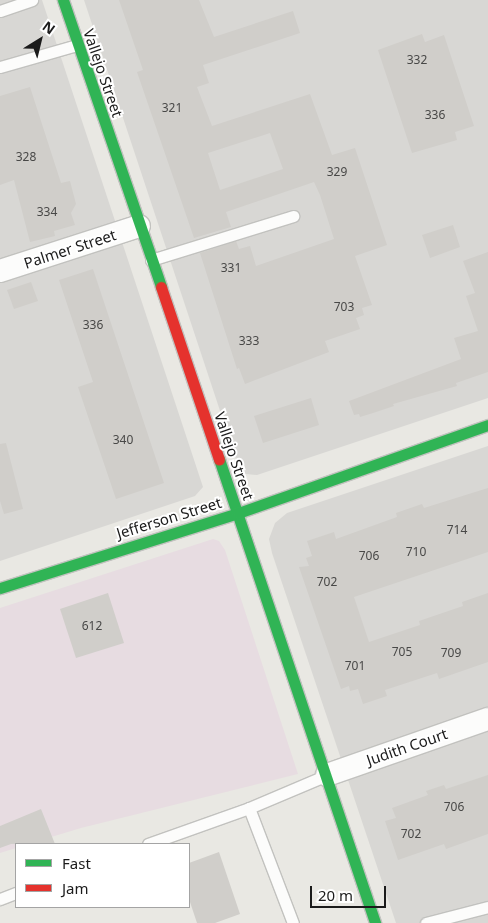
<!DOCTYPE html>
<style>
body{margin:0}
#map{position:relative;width:488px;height:923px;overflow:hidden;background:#e9e8e3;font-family:"Noto Sans",sans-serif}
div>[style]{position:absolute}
.residential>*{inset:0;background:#d8d7d4}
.industrial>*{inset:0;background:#e7dce1}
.building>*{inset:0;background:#d0ceca}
.roads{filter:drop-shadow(1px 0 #c2c2bf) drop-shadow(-1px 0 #c2c2bf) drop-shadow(0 1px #c2c2bf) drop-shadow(0 -1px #c2c2bf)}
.lane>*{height:11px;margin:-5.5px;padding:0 5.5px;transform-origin:5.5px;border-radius:5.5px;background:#fcfcfb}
.street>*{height:22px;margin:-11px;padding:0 11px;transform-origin:11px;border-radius:11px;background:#fcfcfb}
.fast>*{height:11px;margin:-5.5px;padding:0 5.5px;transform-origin:5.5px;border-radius:5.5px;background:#30b455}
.jam>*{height:11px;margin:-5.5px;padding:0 5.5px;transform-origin:5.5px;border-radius:5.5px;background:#e5322d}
span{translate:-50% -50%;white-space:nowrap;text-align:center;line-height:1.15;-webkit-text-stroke:4px #fff;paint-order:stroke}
.number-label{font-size:12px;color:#484847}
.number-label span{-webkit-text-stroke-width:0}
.street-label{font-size:15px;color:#1b1b1b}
.legend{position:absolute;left:15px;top:843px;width:175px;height:65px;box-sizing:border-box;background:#fff;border:1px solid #a4a4a4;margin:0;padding:6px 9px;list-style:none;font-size:15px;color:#1b1b1b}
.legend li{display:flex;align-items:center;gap:10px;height:25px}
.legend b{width:25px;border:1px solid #a4a4a4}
.north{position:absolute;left:15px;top:15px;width:50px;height:50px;-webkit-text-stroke:4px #fff;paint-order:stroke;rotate:36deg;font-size:14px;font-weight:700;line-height:20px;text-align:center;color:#1b1b1b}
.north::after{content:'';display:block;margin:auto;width:18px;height:22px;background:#1b1b1b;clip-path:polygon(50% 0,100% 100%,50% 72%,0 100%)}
.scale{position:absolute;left:310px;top:886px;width:76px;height:22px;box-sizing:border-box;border:2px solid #1b1b1b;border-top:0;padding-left:6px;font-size:15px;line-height:18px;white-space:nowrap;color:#1b1b1b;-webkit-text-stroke:4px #fff;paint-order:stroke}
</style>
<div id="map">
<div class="residential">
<i style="clip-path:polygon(0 0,42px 0,203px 487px,195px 496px,0 561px)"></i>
<i style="clip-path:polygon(84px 0,488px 0,488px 398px,257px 475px,246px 474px,242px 471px,237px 462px)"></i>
<i style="clip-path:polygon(488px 446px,488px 923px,396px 923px,272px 553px,269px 539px,275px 523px,287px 513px)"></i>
</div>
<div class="industrial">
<i style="clip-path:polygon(213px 539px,219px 541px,225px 550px,298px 774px,81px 828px,28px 844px,16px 844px,16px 848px,0 853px,0 608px)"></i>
</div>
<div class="building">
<i style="clip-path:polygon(evenodd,119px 0,199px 0,214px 37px,293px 11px,300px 33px,203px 65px,209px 83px,197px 87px,212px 126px,310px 94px,332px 155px,355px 148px,387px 245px,355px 256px,372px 305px,362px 308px,364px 315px,356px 318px,360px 329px,325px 341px,329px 352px,245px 384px,239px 368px,237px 369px,200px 253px,236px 241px,239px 249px,250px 246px,256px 266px,334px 239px,320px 195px,314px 182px,226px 212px,231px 227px,194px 238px,137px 72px,143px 70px,119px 0,270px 133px,283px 169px,220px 190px,208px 153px,270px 133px)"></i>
<i style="clip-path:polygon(422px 34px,425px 42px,444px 35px,474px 126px,455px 132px,457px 140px,412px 153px,378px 50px)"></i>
<i style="clip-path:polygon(30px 87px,61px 183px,70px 181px,76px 204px,71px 213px,75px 225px,54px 231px,55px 236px,30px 242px,14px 180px,0 185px,0 96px)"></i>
<i style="clip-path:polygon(453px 225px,460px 247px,430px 258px,422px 235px)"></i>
<i style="clip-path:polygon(488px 252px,488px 372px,456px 383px,457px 386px,393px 404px,394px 406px,373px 413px,360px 417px,359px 414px,354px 415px,349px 401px,461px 359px,454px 338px,478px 331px,466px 296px,475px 293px,463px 261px)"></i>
<i style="clip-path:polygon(93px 269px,164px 483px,116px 499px,78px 387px,93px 382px,59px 280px)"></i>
<i style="clip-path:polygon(31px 282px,38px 301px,14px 309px,7px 290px)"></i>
<i style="clip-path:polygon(311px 398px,319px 425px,263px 443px,254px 416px)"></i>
<i style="clip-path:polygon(6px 443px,23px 509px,4px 514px,0 501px,0 444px)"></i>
<i style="clip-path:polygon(488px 488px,488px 552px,354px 597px,369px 642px,420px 625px,419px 621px,463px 606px,462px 602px,488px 593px,488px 662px,439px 679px,437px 673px,385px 690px,387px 696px,363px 704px,358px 689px,350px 691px,349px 686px,341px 689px,299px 567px,309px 566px,306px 558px,312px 556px,307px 541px,334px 532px,336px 539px,397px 517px,396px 513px,422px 504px,424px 508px)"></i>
<i style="clip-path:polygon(108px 593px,124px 643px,76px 658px,60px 609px)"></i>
<i style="clip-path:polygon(488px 775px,488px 834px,446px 849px,444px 844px,398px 860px,385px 821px,396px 818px,392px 808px,428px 795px,426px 791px,444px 785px,446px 789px)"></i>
<i style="clip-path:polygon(41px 809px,55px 844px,11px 844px,0 848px,0 826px)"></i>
<i style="clip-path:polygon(219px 852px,240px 914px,215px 923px,197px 923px,189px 899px,189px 863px)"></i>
</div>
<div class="roads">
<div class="lane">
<i style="left:0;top:11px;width:34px;rotate:-19deg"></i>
<i style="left:0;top:67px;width:80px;rotate:-15.9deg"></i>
<i style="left:151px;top:260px;width:149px;rotate:-17.2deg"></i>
<i style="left:249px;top:808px;width:85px;rotate:-22.9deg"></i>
<i style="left:148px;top:844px;width:107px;rotate:-19.6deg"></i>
<i style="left:249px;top:808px;width:123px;rotate:69.1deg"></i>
<i style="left:0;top:899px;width:17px;rotate:-21deg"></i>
<i style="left:426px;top:923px;width:64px;rotate:-14.5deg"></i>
</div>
<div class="street">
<i style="left:0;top:271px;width:146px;rotate:-17.9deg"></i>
<i style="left:327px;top:775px;width:170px;rotate:-19.2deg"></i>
</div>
<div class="fast">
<i style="left:63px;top:0;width:303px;rotate:71.1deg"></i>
<i style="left:219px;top:459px;width:490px;rotate:71.4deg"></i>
<i style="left:0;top:588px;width:250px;rotate:-17.5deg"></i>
<i style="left:238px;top:513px;width:265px;rotate:-19.4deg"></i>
</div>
<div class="jam">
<i style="left:161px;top:287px;width:182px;rotate:71.4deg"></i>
</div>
</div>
<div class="number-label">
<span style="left:417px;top:60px">332</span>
<span style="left:172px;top:108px">321</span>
<span style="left:435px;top:115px">336</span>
<span style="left:26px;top:157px">328</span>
<span style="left:337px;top:172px">329</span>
<span style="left:47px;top:212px">334</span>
<span style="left:231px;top:268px">331</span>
<span style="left:344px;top:307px">703</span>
<span style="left:93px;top:325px">336</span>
<span style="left:249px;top:341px">333</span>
<span style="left:123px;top:440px">340</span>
<span style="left:457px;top:530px">714</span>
<span style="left:416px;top:552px">710</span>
<span style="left:369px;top:556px">706</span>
<span style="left:327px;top:582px">702</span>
<span style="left:92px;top:626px">612</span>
<span style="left:402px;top:652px">705</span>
<span style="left:451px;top:653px">709</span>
<span style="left:355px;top:666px">701</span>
<span style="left:454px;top:807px">706</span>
<span style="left:411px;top:834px">702</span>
</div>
<div class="street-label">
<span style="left:103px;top:73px;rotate:71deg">Vallejo Street</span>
<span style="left:70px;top:249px;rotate:-18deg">Palmer Street</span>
<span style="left:234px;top:456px;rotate:71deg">Vallejo Street</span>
<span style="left:169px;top:518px;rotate:-17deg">Jefferson Street</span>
<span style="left:407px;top:747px;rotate:-19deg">Judith Court</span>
</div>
<ul class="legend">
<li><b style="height:6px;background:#30b455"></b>Fast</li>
<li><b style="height:6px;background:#e5322d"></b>Jam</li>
</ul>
<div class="north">N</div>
<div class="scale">20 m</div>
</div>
